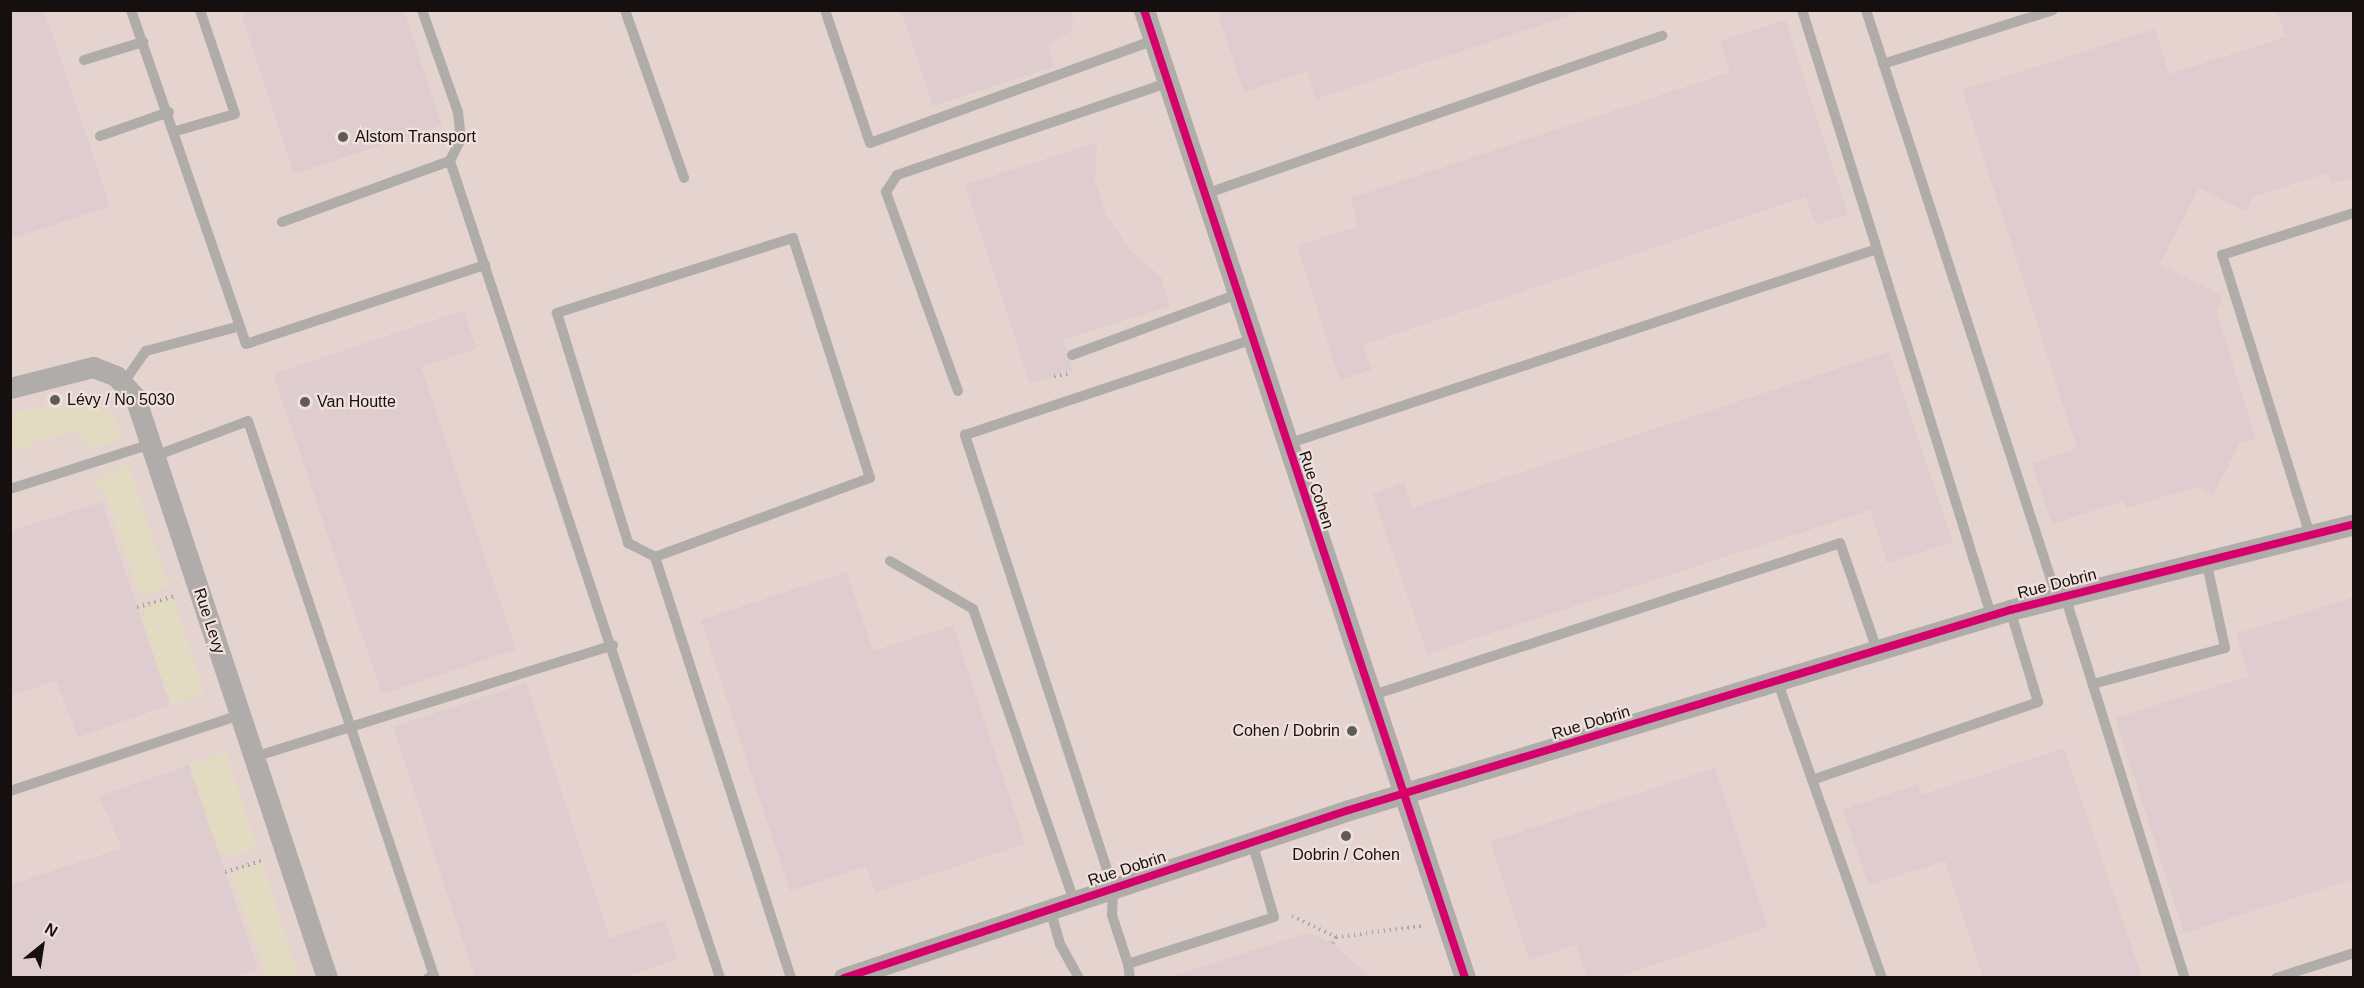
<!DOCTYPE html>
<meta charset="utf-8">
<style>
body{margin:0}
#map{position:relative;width:2364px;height:988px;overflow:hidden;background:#ece3e0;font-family:Helvetica,sans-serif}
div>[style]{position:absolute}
.built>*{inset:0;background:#e4d3cf}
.green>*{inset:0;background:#e3dbc1}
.building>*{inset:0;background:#dfcccf}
.path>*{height:4px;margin-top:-2px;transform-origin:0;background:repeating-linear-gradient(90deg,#aba7a4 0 1.5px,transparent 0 6px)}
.service>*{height:10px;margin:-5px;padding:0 5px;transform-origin:5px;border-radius:5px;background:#b0aca9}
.minor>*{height:21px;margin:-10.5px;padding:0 10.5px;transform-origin:10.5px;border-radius:10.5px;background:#b0aca9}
.cycleway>*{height:8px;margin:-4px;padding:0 4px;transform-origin:4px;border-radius:4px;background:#d6006c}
.dots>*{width:16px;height:16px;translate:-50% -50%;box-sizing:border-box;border:3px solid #f0e0dc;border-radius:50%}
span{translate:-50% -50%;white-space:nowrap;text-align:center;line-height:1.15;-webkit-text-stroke:4.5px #f0e0dc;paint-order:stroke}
.poi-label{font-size:16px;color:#15100f}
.left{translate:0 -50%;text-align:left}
.right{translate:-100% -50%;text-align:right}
.street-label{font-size:16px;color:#15100f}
.frame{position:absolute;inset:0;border:12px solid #15100f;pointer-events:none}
.north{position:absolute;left:12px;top:916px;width:60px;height:60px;-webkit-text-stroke:4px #f0e0dc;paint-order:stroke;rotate:30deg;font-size:16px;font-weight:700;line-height:24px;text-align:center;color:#15100f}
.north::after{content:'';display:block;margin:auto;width:21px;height:27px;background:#15100f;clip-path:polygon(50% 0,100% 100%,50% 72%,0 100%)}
</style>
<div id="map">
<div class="built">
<i style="clip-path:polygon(11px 11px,2353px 11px,2353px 977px,11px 977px)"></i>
</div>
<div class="green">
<i style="clip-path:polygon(79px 396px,98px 402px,113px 416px,123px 439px,88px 448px,78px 429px,11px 452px,11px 414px)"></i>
<i style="clip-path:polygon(129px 465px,169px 586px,145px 594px,138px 590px,105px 494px,95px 480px)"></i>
<i style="clip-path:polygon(173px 597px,205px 693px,170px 705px,141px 618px,150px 604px)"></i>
<i style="clip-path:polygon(226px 752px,257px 848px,234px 856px,218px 852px,189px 765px)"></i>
<i style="clip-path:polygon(262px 862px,299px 977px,267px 977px,232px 878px,236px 869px)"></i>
</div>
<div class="building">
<i style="clip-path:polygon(10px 10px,44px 10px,110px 206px,10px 239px)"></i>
<i style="clip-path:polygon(240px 10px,404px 10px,442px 125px,294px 174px)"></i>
<i style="clip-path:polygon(901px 10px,1070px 10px,1073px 20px,1071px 32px,1047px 44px,1055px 66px,933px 106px)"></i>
<i style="clip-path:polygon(1217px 10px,1583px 10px,1583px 11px,1316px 99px,1307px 71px,1244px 92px)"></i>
<i style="clip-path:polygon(2277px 10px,2354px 10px,2354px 177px,2332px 184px,2328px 173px,2253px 197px,2246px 212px,2199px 188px,2160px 264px,2223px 296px,2216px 310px,2256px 439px,2240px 443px,2213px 495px,2196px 487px,2127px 508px,2124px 501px,2052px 524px,2032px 463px,2077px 448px,1962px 90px,2155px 29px,2169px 74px,2286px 37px)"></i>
<i style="clip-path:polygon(1785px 20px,1848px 214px,1816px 225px,1805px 197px,1363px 345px,1372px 369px,1340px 380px,1297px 246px,1358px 226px,1351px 198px,1730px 72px,1720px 41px)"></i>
<i style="clip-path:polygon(1097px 142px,1095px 181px,1106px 215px,1130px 250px,1161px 277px,1170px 306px,1063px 340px,1073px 370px,1030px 384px,965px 185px)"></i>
<i style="clip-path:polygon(464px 310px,476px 349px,421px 367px,516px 649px,382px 694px,273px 374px)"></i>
<i style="clip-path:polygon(1889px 352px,1953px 542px,1887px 563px,1870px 510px,1427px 654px,1373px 494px,1404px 482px,1412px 508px)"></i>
<i style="clip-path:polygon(102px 502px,170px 705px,78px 737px,56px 681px,10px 696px,10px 531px)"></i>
<i style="clip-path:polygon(846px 572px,873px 651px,953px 625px,1025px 844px,875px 893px,866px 866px,790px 891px,701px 620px)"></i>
<i style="clip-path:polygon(2354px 597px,2354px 879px,2184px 933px,2115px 718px,2249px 676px,2236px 634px)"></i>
<i style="clip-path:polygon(526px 683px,610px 938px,665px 920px,678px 959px,622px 978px,475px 978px,393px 727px)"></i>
<i style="clip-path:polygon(2064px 748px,2142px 978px,1983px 978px,1945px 861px,1869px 885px,1843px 810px,1918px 784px,1921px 795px)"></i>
<i style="clip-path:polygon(189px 765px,258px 969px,231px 978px,10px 978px,10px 885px,122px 848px,99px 796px)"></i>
<i style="clip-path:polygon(1715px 768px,1768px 927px,1614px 978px,1587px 978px,1576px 945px,1529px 960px,1490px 842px)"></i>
<i style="clip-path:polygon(1308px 933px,1333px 943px,1370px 978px,1166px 978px)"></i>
</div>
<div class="path">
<i style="left:1054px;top:376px;width:18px;rotate:-9deg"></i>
<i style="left:137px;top:607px;width:40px;rotate:-16deg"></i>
<i style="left:225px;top:872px;width:38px;rotate:-17deg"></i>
<i style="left:1292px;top:916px;width:49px;rotate:25.5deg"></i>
<i style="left:1336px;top:937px;width:7px;rotate:117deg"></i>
<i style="left:1336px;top:937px;width:89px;rotate:-7.1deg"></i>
</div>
<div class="service">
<i style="left:131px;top:10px;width:353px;rotate:71deg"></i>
<i style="left:246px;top:344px;width:252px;rotate:-18.3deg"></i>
<i style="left:422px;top:10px;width:108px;rotate:70.6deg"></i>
<i style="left:458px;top:112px;width:27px;rotate:84deg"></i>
<i style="left:461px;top:139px;width:25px;rotate:117deg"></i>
<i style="left:625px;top:10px;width:178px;rotate:70.6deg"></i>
<i style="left:825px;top:10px;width:140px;rotate:71.3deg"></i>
<i style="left:870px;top:143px;width:302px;rotate:-19.9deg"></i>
<i style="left:1866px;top:10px;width:618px;rotate:72deg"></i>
<i style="left:84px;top:60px;width:62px;rotate:-17deg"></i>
<i style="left:1883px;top:64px;width:178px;rotate:-17.6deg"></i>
<i style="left:176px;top:131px;width:61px;rotate:-16.1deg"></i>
<i style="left:235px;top:114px;width:110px;rotate:-108.6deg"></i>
<i style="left:100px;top:136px;width:73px;rotate:-19.2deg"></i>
<i style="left:1205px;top:194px;width:484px;rotate:-19.1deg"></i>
<i style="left:282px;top:222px;width:179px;rotate:-20deg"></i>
<i style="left:450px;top:161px;width:860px;rotate:71.71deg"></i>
<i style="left:1877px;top:249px;width:384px;rotate:72.7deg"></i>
<i style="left:1072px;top:355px;width:177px;rotate:-20.2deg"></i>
<i style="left:124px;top:382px;width:38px;rotate:-55deg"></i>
<i style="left:146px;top:351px;width:97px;rotate:-14.9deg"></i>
<i style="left:958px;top:391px;width:212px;rotate:-109.9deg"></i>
<i style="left:886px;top:192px;width:20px;rotate:-57deg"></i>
<i style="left:897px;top:175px;width:286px;rotate:-18.8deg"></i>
<i style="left:1287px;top:444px;width:621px;rotate:-18.29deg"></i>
<i style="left:1877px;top:249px;width:250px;rotate:-107.4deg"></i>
<i style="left:155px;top:456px;width:99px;rotate:-20.6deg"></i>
<i style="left:248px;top:421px;width:585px;rotate:71.47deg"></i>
<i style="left:434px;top:976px;width:6px;rotate:162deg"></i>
<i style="left:10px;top:489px;width:148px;rotate:-17.7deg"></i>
<i style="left:2310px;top:535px;width:294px;rotate:-107.4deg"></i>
<i style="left:2222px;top:255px;width:139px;rotate:-17.7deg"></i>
<i style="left:655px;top:557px;width:229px;rotate:-20.2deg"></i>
<i style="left:870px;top:478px;width:252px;rotate:-107.8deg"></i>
<i style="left:793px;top:238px;width:248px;rotate:162.4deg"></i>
<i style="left:557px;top:313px;width:241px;rotate:72.8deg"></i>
<i style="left:628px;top:543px;width:30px;rotate:27deg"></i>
<i style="left:655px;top:557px;width:442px;rotate:72.1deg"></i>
<i style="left:890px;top:561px;width:96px;rotate:30deg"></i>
<i style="left:973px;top:609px;width:309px;rotate:70.9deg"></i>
<i style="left:2065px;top:596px;width:400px;rotate:72.6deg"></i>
<i style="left:1777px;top:680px;width:316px;rotate:70.6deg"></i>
<i style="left:2093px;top:684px;width:137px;rotate:-15.3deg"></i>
<i style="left:2225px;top:648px;width:90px;rotate:-102.2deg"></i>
<i style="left:1370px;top:696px;width:494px;rotate:-18deg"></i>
<i style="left:1840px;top:543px;width:113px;rotate:70.9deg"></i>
<i style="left:254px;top:757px;width:376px;rotate:-17.3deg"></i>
<i style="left:1812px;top:780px;width:239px;rotate:-19deg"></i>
<i style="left:2038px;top:702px;width:96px;rotate:-106.9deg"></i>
<i style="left:10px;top:791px;width:242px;rotate:-18.3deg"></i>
<i style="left:1252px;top:842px;width:78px;rotate:73.7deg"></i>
<i style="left:1274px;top:917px;width:153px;rotate:162.2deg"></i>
<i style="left:1128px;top:964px;width:52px;rotate:-108.1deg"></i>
<i style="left:1112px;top:915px;width:27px;rotate:-88deg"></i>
<i style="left:1113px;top:888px;width:477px;rotate:-108.1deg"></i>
<i style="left:965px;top:435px;width:304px;rotate:-18.4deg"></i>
<i style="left:1050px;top:909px;width:36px;rotate:74deg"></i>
<i style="left:1060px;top:944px;width:39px;rotate:61deg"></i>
<i style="left:1128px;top:964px;width:14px;rotate:82deg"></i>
<i style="left:2276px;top:978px;width:82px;rotate:-17.8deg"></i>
</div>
<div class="minor">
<i style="left:1144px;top:10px;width:1020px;rotate:71.65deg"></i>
<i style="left:10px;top:388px;width:86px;rotate:-14.2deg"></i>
<i style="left:93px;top:367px;width:25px;rotate:21deg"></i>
<i style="left:116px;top:376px;width:28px;rotate:48deg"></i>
<i style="left:135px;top:397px;width:612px;rotate:71.71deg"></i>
<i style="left:844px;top:978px;width:532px;rotate:-18.4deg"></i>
<i style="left:1349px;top:810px;width:691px;rotate:-16.83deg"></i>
<i style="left:2010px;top:610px;width:355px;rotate:-14deg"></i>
</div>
<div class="cycleway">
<i style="left:1144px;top:10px;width:1020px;rotate:71.65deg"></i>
<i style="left:844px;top:978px;width:532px;rotate:-18.4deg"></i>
<i style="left:1349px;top:810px;width:691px;rotate:-16.83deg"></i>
<i style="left:2010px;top:610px;width:355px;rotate:-14deg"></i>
</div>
<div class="dots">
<i style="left:343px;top:137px;background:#605a58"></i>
<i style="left:55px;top:400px;background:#605a58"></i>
<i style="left:305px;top:402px;background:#605a58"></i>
<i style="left:1352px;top:731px;background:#605a58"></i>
<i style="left:1346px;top:836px;background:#605a58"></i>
</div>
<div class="poi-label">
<span class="left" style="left:355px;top:137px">Alstom Transport</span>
<span class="left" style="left:67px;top:400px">Lévy / No 5030</span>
<span class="left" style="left:317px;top:402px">Van Houtte</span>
<span class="right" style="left:1340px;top:731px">Cohen / Dobrin</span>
<span style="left:1346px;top:855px">Dobrin / Cohen</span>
</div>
<div class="street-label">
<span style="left:1316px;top:490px;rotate:72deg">Rue Cohen</span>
<span style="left:2057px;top:584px;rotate:-14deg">Rue Dobrin</span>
<span style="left:209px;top:621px;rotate:72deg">Rue Levy</span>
<span style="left:1591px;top:723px;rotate:-17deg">Rue Dobrin</span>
<span style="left:1127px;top:869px;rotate:-18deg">Rue Dobrin</span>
</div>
<div class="frame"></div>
<div class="north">N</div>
</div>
